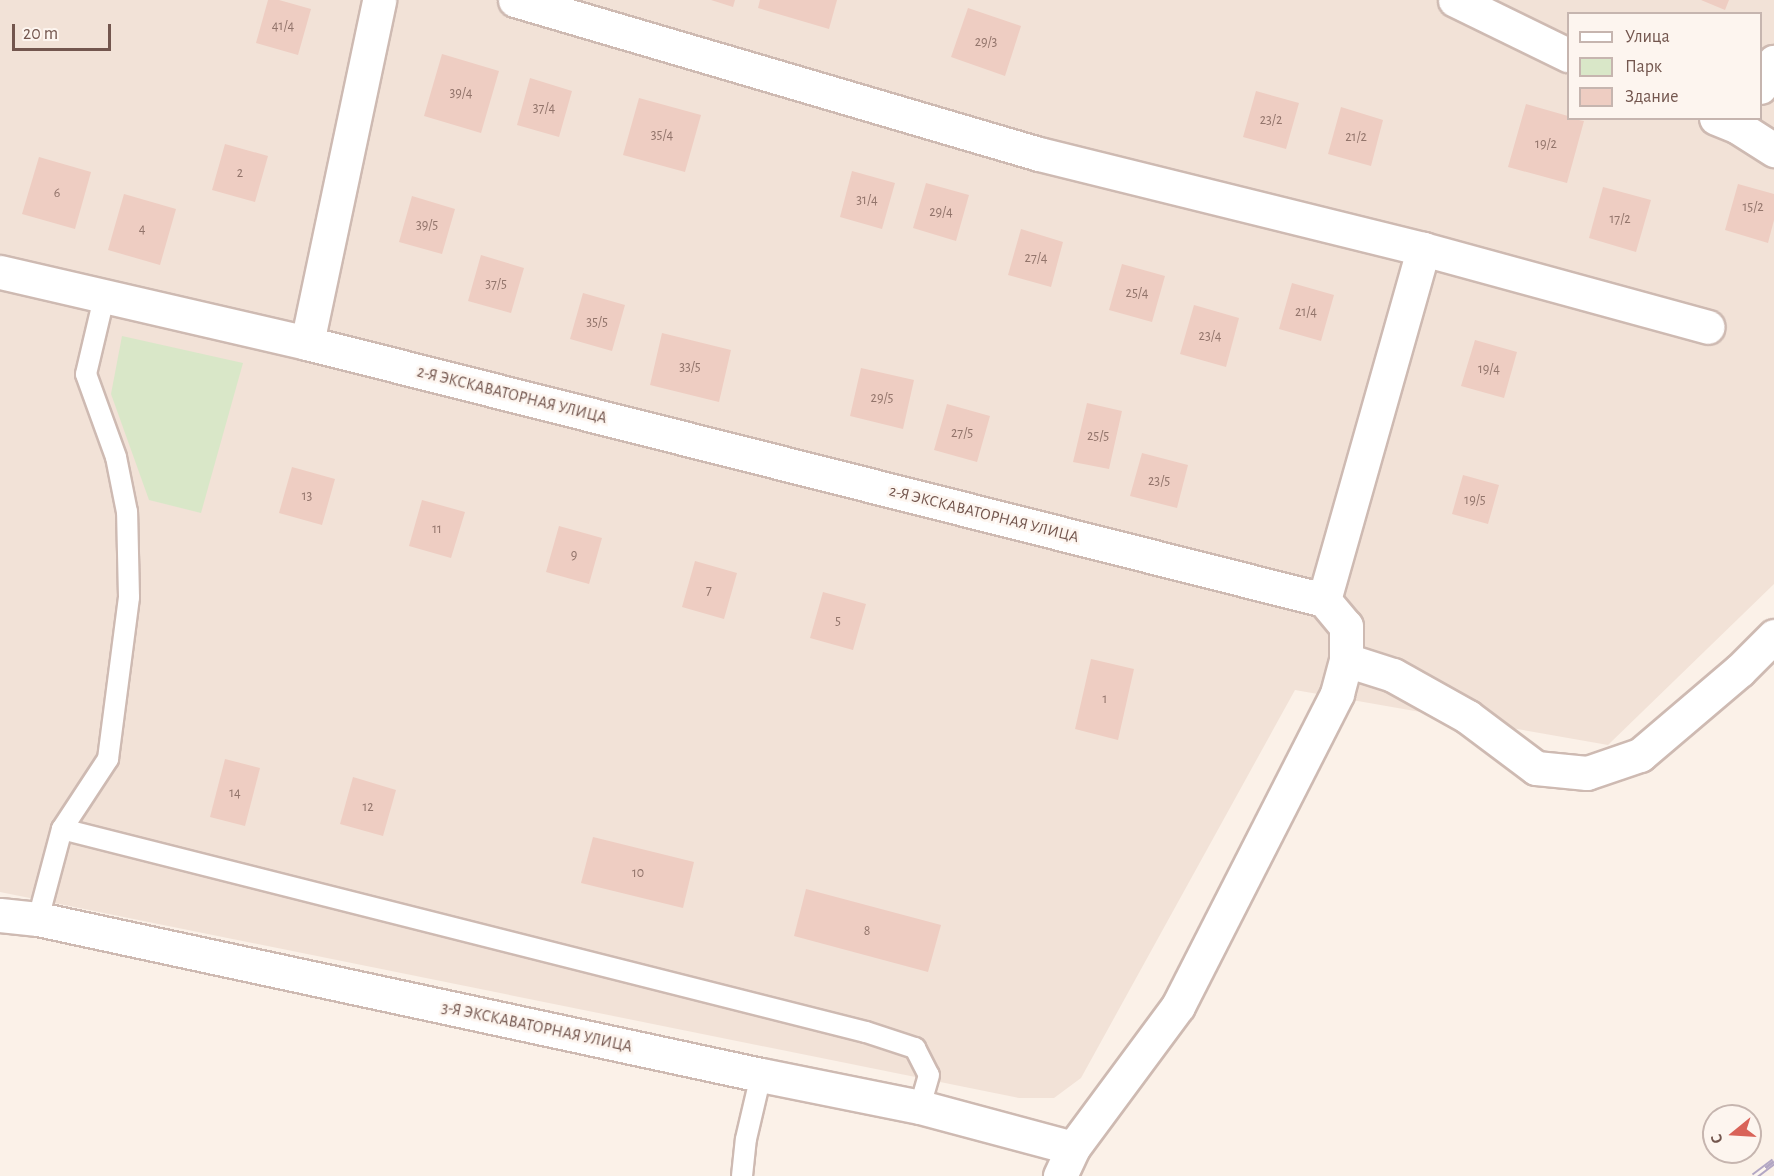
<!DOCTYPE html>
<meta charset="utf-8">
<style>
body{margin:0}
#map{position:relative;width:1774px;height:1176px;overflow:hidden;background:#fbf1e8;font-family:"Alegreya Sans",sans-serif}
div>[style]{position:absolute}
.residential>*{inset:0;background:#f2e2d7}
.green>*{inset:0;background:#d9e7c8}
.building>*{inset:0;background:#eecdc2}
.roads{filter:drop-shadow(2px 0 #cebab2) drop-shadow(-2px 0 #cebab2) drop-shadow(0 2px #cebab2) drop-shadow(0 -2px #cebab2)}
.lane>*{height:20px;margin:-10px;padding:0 10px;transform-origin:10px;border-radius:10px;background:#fff}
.street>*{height:33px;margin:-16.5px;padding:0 16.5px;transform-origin:16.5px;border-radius:16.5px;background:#fff}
.rail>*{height:7px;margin-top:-3.5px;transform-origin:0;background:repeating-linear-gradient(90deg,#fdf5ef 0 14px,#b3a7c4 0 28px);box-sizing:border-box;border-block:2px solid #b3a7c4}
span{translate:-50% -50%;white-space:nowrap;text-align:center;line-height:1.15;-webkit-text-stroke:5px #fdf5ef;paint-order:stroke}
.number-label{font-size:14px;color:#92746b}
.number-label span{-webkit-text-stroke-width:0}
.street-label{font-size:16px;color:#73564e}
.legend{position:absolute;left:1567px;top:12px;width:195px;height:108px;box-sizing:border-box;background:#fdf5ef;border:2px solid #c6b5af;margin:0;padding:8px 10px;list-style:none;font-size:18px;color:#73564e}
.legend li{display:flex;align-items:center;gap:12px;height:30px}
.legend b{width:30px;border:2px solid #c6b5af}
.north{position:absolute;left:1702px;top:1104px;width:60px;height:60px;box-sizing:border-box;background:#fdf5ef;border:2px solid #c6b5af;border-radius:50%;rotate:252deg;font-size:16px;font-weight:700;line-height:24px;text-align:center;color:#73564e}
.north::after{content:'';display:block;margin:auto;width:21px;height:27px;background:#d96359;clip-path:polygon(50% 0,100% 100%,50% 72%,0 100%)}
.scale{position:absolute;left:12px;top:24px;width:99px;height:27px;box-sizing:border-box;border:3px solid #73564e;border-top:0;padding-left:8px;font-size:18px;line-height:21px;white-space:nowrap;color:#73564e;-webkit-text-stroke:4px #fdf5ef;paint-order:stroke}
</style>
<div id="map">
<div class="residential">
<i style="clip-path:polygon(evenodd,0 0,1774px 0,1774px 584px,1608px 745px,1295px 690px,1081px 1078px,1054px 1098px,1019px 1098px,0 892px,0 0,1568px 14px,1760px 14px,1760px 118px,1568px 118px,1568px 14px)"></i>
</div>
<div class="green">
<i style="clip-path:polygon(122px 336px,243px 363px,201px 513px,149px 500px,111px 394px)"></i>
</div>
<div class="building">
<i style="clip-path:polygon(268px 0,279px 0,311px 9px,298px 55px,256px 43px)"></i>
<i style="clip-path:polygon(711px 0,735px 0,733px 7px)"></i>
<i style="clip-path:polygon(760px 0,837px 0,829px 29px,758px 8px)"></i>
<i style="clip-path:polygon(1701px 0,1729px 0,1725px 10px)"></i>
<i style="clip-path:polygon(968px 8px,1021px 26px,1005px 76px,951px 57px)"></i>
<i style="clip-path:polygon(442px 54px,499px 71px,481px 133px,424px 116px)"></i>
<i style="clip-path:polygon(530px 78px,572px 91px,559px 137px,517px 125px)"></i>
<i style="clip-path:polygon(1256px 91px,1299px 103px,1286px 149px,1243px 137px)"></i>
<i style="clip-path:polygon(639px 98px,701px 115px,685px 172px,623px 155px)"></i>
<i style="clip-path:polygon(1526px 104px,1568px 116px,1568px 118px,1584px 121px,1567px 183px,1508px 167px)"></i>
<i style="clip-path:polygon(1341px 107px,1383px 120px,1371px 166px,1328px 154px)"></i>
<i style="clip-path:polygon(225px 144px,268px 156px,255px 202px,212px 190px)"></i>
<i style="clip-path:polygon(39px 157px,91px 172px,75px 229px,22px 214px)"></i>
<i style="clip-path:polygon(852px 171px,895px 183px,882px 229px,840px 217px)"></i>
<i style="clip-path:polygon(926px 183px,969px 195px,956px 241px,913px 228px)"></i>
<i style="clip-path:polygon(1738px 184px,1774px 194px,1774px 220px,1768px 243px,1725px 230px)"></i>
<i style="clip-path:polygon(1603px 187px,1651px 200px,1636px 252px,1589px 238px)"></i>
<i style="clip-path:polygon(124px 194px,176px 209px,160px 265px,108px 250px)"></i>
<i style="clip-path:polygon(412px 196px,455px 209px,442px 254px,399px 242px)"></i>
<i style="clip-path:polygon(1021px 229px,1063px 242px,1051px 287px,1008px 275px)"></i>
<i style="clip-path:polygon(481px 255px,524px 268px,511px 313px,468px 301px)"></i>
<i style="clip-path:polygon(1122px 264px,1165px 276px,1152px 322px,1109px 310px)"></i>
<i style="clip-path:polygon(1292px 283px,1334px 295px,1321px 341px,1279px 329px)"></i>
<i style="clip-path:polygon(583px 293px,625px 305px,612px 351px,570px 339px)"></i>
<i style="clip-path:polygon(1194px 305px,1239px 318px,1226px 367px,1180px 354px)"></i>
<i style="clip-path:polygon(662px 333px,731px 350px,719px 402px,650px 385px)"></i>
<i style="clip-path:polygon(1475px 340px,1517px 352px,1504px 398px,1461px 386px)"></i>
<i style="clip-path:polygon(861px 368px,914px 380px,903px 429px,850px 416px)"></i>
<i style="clip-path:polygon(1087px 403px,1122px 411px,1109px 469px,1073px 462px)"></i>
<i style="clip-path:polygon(947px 404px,990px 416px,977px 462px,934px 450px)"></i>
<i style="clip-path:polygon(1142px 453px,1188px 465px,1177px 508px,1130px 496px)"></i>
<i style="clip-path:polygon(292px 467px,335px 479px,322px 525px,279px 513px)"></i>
<i style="clip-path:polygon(1463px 475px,1499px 485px,1488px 524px,1452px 514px)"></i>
<i style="clip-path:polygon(422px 500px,465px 512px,451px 558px,409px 546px)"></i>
<i style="clip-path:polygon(559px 526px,602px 538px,589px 584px,546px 572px)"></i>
<i style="clip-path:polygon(695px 561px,737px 573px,724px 619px,682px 607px)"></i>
<i style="clip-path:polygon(823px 592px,866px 604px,853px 650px,810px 638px)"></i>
<i style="clip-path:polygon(1091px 659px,1134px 669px,1118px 740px,1075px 729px)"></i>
<i style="clip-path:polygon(225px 759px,260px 768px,245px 826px,210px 817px)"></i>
<i style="clip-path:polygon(353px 777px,396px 790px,383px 836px,340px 824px)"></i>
<i style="clip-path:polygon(593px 837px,694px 862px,683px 908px,581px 883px)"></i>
<i style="clip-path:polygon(806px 889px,941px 925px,928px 972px,794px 936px)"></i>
</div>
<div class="roads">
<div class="lane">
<i style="left:62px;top:829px;width:829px;rotate:14.17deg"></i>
<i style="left:866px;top:1032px;width:52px;rotate:18.1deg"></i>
<i style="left:915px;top:1048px;width:30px;rotate:63deg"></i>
<i style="left:929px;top:1075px;width:33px;rotate:106deg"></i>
<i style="left:38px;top:919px;width:93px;rotate:-75.1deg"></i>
<i style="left:62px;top:829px;width:84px;rotate:-56.7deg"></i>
<i style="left:108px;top:759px;width:163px;rotate:-82.6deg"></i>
<i style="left:129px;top:597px;width:85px;rotate:-91.3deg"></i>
<i style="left:127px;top:512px;width:56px;rotate:-101.3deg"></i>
<i style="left:116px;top:457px;width:88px;rotate:-109.9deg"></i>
<i style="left:86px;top:374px;width:78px;rotate:-76.7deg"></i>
<i style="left:742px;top:1176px;width:37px;rotate:-84deg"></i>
<i style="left:746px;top:1139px;width:66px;rotate:-76.8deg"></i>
</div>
<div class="street">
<i style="left:515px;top:0;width:546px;rotate:16.38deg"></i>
<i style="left:1039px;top:154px;width:396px;rotate:13.9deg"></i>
<i style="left:1455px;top:0;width:126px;rotate:26deg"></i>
<i style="left:1760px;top:87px;width:29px;rotate:-61deg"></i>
<i style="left:1716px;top:118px;width:24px;rotate:22deg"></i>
<i style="left:1738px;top:127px;width:43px;rotate:32.6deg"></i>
<i style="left:0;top:272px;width:315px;rotate:13deg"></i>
<i style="left:307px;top:343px;width:1049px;rotate:14.18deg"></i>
<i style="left:1324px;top:600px;width:34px;rotate:50deg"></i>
<i style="left:1346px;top:626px;width:34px;rotate:90deg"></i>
<i style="left:1346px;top:660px;width:35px;rotate:105deg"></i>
<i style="left:1337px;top:694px;width:350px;rotate:117deg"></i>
<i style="left:1178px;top:1006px;width:177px;rotate:126.5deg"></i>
<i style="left:1073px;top:1148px;width:31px;rotate:115deg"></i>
<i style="left:307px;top:343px;width:350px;rotate:-78.1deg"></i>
<i style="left:1324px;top:600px;width:365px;rotate:-74.2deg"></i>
<i style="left:1423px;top:249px;width:295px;rotate:15.3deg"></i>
<i style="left:1346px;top:660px;width:49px;rotate:17.7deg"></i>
<i style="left:1393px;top:675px;width:86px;rotate:29.2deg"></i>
<i style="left:1468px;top:717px;width:85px;rotate:36.9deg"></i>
<i style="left:1536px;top:768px;width:51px;rotate:5.6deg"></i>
<i style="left:1587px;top:773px;width:56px;rotate:-18.8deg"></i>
<i style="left:1640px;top:755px;width:131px;rotate:-40.4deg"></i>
<i style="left:1740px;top:670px;width:48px;rotate:-45deg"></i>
<i style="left:0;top:915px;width:38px;rotate:6deg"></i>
<i style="left:38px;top:919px;width:740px;rotate:12.18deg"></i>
<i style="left:761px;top:1075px;width:162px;rotate:11.4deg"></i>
<i style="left:920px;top:1107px;width:158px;rotate:15deg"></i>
</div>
</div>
<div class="rail">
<i style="left:1754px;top:1176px;width:25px;rotate:-37deg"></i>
</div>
<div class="number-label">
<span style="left:283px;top:26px">41/4</span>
<span style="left:986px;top:42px">29/3</span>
<span style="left:461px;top:93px">39/4</span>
<span style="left:544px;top:108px">37/4</span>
<span style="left:1271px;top:120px">23/2</span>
<span style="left:662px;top:135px">35/4</span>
<span style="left:1356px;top:137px">21/2</span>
<span style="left:1546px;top:144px">19/2</span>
<span style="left:240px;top:173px">2</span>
<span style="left:57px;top:193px">6</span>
<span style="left:867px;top:200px">31/4</span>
<span style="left:1753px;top:207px">15/2</span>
<span style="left:941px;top:212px">29/4</span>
<span style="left:1620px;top:219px">17/2</span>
<span style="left:427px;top:225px">39/5</span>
<span style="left:142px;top:229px">4</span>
<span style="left:1036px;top:258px">27/4</span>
<span style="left:496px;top:284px">37/5</span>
<span style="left:1137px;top:293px">25/4</span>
<span style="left:1306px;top:312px">21/4</span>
<span style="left:597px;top:322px">35/5</span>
<span style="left:1210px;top:336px">23/4</span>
<span style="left:690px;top:367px">33/5</span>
<span style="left:1489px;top:369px">19/4</span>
<span style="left:882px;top:398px">29/5</span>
<span style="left:962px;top:433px">27/5</span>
<span style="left:1098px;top:436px">25/5</span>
<span style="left:1159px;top:481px">23/5</span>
<span style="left:307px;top:496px">13</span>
<span style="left:1475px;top:500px">19/5</span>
<span style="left:437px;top:529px">11</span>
<span style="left:574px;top:555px">9</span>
<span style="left:709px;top:590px">7</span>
<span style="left:838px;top:621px">5</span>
<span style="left:1105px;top:699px">1</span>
<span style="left:235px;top:793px">14</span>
<span style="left:368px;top:807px">12</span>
<span style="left:638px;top:873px">10</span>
<span style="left:867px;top:931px">8</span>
</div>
<div class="street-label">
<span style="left:512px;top:395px;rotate:14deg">2-Я ЭКСКАВАТОРНАЯ УЛИЦА</span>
<span style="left:984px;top:514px;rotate:14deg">2-Я ЭКСКАВАТОРНАЯ УЛИЦА</span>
<span style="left:537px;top:1027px;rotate:12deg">3-Я ЭКСКАВАТОРНАЯ УЛИЦА</span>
</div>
<ul class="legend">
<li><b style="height:8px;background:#fff"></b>Улица</li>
<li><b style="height:16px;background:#d9e7c8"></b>Парк</li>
<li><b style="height:16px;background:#eecdc2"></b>Здание</li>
</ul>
<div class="north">С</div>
<div class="scale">20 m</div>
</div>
